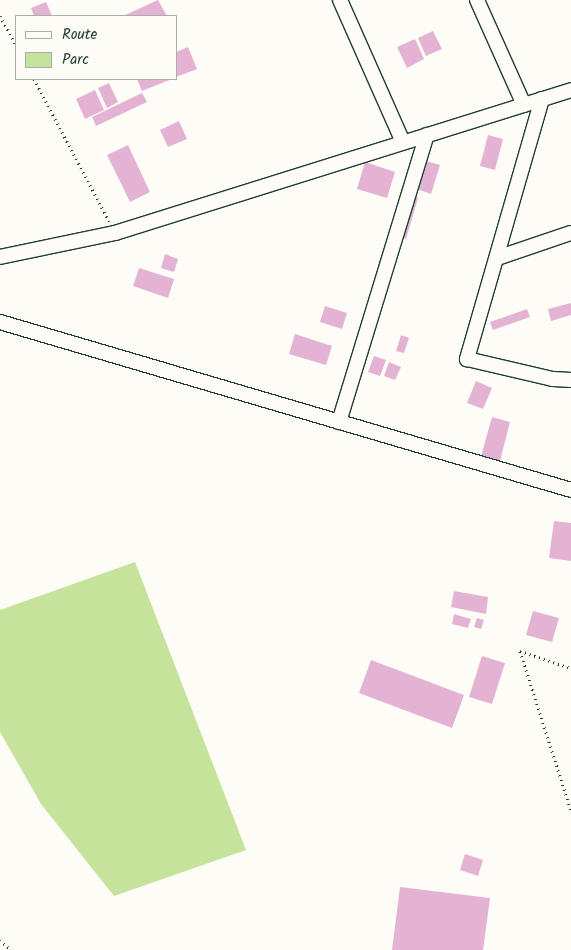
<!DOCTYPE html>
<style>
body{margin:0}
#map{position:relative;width:571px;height:950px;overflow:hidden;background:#fdfcf7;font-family:Kalam,sans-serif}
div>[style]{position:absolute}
.green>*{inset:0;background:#c6e39b}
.building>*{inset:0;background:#e4b3d3}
.path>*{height:3px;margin-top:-1.5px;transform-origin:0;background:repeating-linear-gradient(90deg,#1f3d34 0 1px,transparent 0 5px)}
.roads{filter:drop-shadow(1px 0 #1f3d34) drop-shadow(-1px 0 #1f3d34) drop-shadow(0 1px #1f3d34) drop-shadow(0 -1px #1f3d34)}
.minor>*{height:14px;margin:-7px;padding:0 7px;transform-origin:7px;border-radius:7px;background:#fdfcf7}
span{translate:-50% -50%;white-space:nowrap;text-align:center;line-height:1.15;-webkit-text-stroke:4.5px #fdfcf7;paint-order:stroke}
.legend{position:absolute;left:15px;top:15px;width:162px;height:65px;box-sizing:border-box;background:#fdfcf7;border:1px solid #a4b0a9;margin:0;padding:6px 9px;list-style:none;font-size:15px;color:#1f3d34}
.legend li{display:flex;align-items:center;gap:10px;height:25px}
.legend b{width:25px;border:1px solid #a4b0a9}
</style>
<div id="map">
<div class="green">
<i style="clip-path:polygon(135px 562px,246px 850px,114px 896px,41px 804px,0 732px,0 610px)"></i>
</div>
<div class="building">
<i style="clip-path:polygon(158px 0,167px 16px,123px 16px)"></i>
<i style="clip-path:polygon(46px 2px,52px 16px,34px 16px,31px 8px)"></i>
<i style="clip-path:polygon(433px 31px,442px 49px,426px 56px,418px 38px)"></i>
<i style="clip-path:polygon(415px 39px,424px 59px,407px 68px,397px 47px)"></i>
<i style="clip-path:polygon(188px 47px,197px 69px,176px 77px,176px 52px)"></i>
<i style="clip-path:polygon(137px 79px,172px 79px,142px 91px)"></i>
<i style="clip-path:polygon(109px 83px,118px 102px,107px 108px,98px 88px)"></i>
<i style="clip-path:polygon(95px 90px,104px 110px,85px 119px,76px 99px)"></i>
<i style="clip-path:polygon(142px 93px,147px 102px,96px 126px,92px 117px)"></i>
<i style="clip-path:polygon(179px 121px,187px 139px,168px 147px,160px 130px)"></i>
<i style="clip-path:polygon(488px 135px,503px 139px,495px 170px,480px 166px)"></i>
<i style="clip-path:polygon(128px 145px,150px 192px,130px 202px,107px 155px)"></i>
<i style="clip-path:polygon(426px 161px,440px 165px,431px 194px,417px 189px)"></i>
<i style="clip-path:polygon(365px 162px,395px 172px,387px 198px,357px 189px)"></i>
<i style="clip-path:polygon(410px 196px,418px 198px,406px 239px,398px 236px)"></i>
<i style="clip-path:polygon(165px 254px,178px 259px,174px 272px,161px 268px)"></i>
<i style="clip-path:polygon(139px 268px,174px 279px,168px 298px,133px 286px)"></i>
<i style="clip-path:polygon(571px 303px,571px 315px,551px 321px,548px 309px)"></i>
<i style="clip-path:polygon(325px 306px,347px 313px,342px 329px,320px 322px)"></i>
<i style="clip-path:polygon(527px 309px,530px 317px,493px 330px,490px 322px)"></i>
<i style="clip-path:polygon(295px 334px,332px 346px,326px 365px,289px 354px)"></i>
<i style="clip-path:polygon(401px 335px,409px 338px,404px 353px,396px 351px)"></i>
<i style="clip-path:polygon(374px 356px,386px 360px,380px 376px,368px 372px)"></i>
<i style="clip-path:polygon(389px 362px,401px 367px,395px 380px,384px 376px)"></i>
<i style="clip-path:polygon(476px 381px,492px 388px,483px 409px,467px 403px)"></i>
<i style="clip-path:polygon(492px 417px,510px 422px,499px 465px,480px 460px)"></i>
<i style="clip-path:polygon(554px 521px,571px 523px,571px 561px,549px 558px)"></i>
<i style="clip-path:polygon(454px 591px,488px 597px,486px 614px,451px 607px)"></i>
<i style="clip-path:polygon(533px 611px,559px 618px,552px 642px,526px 635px)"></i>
<i style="clip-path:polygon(454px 614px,471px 619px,468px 628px,452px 624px)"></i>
<i style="clip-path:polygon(477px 618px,484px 620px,481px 629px,474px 627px)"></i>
<i style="clip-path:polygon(482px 656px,505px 663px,492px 704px,469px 697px)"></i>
<i style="clip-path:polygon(371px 660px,464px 695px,452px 728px,359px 693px)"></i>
<i style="clip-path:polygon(465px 854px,483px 860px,478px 876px,460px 870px)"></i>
<i style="clip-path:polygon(400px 887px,490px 898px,483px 950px,392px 950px)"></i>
</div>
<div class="path">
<i style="left:0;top:16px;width:33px;rotate:61deg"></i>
<i style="left:34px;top:79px;width:161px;rotate:62.2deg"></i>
<i style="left:520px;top:651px;width:168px;rotate:72.3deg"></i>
<i style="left:520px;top:651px;width:54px;rotate:18.4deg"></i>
<i style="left:0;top:940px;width:15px;rotate:42deg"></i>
</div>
<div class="roads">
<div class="minor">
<i style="left:340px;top:0;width:155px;rotate:66.1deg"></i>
<i style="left:477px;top:0;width:115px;rotate:65.9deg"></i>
<i style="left:542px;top:99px;width:271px;rotate:106.1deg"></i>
<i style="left:467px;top:359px;width:88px;rotate:13.1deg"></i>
<i style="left:553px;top:379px;width:18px;rotate:3deg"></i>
<i style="left:0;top:257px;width:117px;rotate:-11.8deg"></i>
<i style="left:115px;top:233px;width:478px;rotate:-17.4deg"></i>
<i style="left:497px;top:258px;width:78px;rotate:-18.7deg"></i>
<i style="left:0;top:322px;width:595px;rotate:16.39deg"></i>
<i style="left:339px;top:422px;width:300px;rotate:-73deg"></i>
</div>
</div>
<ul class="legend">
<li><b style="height:6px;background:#fdfcf7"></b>Route</li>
<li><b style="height:14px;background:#c6e39b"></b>Parc</li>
</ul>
</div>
